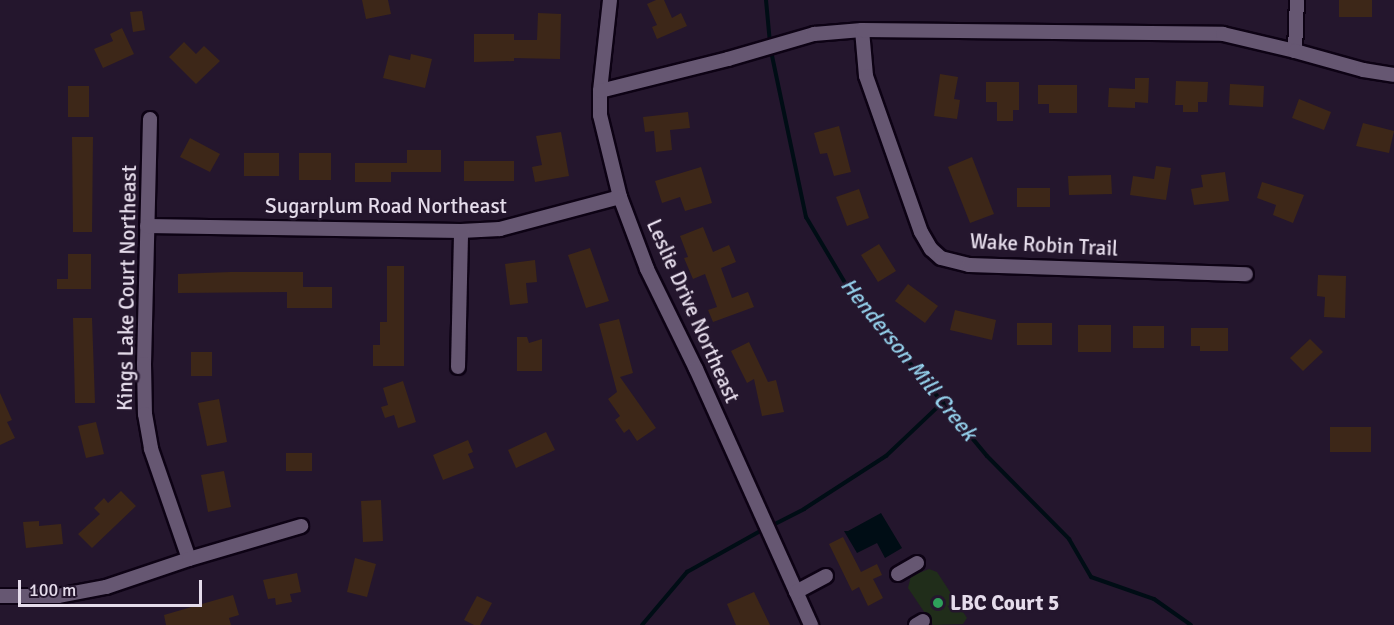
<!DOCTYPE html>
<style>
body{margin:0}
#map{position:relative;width:1394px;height:625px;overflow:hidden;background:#24162d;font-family:Signika,sans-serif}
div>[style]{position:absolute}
.green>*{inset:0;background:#202d1a}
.water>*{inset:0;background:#000d15}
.stream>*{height:4px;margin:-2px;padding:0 2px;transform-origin:2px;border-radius:2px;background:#000d15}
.building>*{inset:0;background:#3d2718}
.roads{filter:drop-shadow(2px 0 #0d0214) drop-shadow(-2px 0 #0d0214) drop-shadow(0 2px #0d0214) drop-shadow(0 -2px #0d0214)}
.minor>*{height:14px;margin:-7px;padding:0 7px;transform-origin:7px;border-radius:7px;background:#665772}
.dots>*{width:16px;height:16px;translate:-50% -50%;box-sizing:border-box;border:3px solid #24162d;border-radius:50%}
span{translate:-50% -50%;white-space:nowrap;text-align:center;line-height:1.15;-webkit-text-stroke:5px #24162d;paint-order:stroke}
.street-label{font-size:21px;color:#e5dceb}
.poi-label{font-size:21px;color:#e5dceb;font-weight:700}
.left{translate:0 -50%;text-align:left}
.water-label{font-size:22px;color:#94d0eb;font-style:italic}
.scale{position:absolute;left:18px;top:580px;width:184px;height:27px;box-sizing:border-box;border:3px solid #e5dceb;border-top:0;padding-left:8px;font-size:18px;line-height:21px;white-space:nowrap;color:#e5dceb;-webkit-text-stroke:4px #24162d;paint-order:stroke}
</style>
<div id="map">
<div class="green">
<i style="clip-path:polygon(929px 569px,937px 572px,967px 618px,963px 624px,933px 625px,908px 588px,911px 576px)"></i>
</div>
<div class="water">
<i style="clip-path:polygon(881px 513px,902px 548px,885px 558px,877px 543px,857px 553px,844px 531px,848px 531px)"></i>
</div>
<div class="stream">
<i style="left:766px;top:0;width:43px;rotate:84.7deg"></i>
<i style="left:771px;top:51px;width:170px;rotate:78.1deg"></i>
<i style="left:806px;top:217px;width:86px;rotate:59.3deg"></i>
<i style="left:850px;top:291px;width:214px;rotate:50.3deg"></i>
<i style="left:987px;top:456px;width:117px;rotate:45.3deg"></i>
<i style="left:1069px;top:539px;width:44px;rotate:59.9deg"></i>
<i style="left:1091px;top:577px;width:67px;rotate:19.2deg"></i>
<i style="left:1154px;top:599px;width:45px;rotate:35.1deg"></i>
<i style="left:771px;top:526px;width:37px;rotate:-27deg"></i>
<i style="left:804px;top:509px;width:98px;rotate:-32.9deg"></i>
<i style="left:886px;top:456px;width:79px;rotate:-43.5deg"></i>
<i style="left:642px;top:625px;width:70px;rotate:-49.7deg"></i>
<i style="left:687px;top:572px;width:88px;rotate:-29.2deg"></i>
</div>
<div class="building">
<i style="clip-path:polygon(362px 0,388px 0,391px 14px,366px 19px)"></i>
<i style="clip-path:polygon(656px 0,664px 0,672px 18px,681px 13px,687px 26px,657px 39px,652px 27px,657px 25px,647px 4px)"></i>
<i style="clip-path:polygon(1339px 0,1372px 0,1372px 17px,1339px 17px)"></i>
<i style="clip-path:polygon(142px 11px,145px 30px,133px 32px,130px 12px)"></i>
<i style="clip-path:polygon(538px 13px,561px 14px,560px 59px,514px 58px,514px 61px,474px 62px,474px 34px,514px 34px,514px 40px,537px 40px)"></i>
<i style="clip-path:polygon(122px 28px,134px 54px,103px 68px,94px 49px,113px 41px,110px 34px)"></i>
<i style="clip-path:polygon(184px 42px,196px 54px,204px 46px,220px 61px,196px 84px,169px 57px)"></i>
<i style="clip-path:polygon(411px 54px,432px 59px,425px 88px,383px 78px,389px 55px,410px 60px)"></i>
<i style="clip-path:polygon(940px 74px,958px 77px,954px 99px,960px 100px,957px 119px,934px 116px)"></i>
<i style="clip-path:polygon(1135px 78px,1149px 78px,1148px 103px,1135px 102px,1135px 108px,1108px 107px,1109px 88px,1135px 89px)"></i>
<i style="clip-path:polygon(1176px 81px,1208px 82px,1207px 102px,1198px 102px,1198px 112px,1183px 112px,1183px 105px,1175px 105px)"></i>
<i style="clip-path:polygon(986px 82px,1019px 82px,1019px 110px,1013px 110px,1013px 121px,997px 121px,997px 102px,986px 102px)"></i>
<i style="clip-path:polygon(1230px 84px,1264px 86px,1263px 107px,1229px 105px)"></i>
<i style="clip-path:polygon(1038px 85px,1077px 85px,1077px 113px,1049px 113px,1049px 104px,1038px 104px)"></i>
<i style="clip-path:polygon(68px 86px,89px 86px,89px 117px,68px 117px)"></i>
<i style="clip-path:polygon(1299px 99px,1331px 112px,1324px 130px,1292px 118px)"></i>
<i style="clip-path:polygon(688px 112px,690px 128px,670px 130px,672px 150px,656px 152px,654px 131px,645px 132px,643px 117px)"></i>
<i style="clip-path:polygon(1363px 123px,1394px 131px,1389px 153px,1356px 146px)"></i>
<i style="clip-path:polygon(839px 126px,851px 172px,834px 176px,827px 153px,820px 154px,814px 133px)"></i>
<i style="clip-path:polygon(561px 132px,569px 176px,535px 182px,532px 167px,542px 165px,536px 136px)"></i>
<i style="clip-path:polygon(72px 137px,93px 137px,92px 232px,73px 232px)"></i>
<i style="clip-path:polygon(190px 138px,220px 154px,210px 172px,180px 157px)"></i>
<i style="clip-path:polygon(407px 150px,441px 150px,441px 172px,391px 172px,391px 182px,355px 182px,355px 163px,407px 163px)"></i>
<i style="clip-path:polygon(244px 153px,279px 153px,279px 176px,244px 176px)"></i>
<i style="clip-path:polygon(299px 153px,331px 153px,331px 180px,299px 180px)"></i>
<i style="clip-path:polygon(972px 157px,994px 214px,970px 223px,948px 167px)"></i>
<i style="clip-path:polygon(464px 161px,514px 161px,514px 181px,464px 181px)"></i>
<i style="clip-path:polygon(1156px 166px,1171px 168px,1166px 200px,1130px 195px,1133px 176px,1154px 179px)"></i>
<i style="clip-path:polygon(701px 167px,712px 203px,685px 211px,680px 197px,662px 203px,655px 181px)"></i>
<i style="clip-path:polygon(1225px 172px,1229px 201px,1194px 205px,1191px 189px,1203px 187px,1201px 175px)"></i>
<i style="clip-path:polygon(1111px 175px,1112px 194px,1069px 195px,1068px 176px)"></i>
<i style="clip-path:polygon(1262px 182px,1304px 195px,1293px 223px,1273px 215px,1276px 205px,1257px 198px)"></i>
<i style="clip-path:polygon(1017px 188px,1050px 188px,1050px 207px,1017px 207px)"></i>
<i style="clip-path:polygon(859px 189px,869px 218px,847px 226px,836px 197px)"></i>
<i style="clip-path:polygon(703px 227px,713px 252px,729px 245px,736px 262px,721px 268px,732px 298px,748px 292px,754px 307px,713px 322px,708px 310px,717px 307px,705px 274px,693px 279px,684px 258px,688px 257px,680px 236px)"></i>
<i style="clip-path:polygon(879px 244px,896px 271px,878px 282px,861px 255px)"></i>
<i style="clip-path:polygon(590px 248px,609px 301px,586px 308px,568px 255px)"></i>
<i style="clip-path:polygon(68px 254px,91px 254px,91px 289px,57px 289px,57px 279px,68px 279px)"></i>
<i style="clip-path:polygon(535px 260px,537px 282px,526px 283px,528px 303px,510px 305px,505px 264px)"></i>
<i style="clip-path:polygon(387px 266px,404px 266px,404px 366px,373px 366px,373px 345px,380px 345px,380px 322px,387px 322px)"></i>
<i style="clip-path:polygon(231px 272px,303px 272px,303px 287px,332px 287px,332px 308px,287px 308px,287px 292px,178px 293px,178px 274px)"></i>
<i style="clip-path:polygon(1318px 275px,1346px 276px,1345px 318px,1324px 317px,1325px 297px,1317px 296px)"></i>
<i style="clip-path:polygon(908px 284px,938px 306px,925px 323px,895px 301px)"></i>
<i style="clip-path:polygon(955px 310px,996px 320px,992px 340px,950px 330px)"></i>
<i style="clip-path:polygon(73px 318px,92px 318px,95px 403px,75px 403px)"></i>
<i style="clip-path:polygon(619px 319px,633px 373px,620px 377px,656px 428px,637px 441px,629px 429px,624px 433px,615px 420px,620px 416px,608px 399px,617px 392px,599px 324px)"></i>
<i style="clip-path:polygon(1017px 323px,1052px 323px,1052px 345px,1017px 345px)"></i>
<i style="clip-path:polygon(1078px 325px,1111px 325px,1111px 352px,1078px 352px)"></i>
<i style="clip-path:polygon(1133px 326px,1164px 326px,1164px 348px,1133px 348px)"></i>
<i style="clip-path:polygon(1191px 328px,1228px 328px,1228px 351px,1200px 351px,1200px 346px,1191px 346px)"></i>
<i style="clip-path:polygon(517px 337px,527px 337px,529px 343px,542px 339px,542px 371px,517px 371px)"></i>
<i style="clip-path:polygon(1310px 339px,1323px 352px,1303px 371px,1290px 358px)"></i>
<i style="clip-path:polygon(749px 342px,768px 382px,776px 380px,784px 412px,762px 416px,754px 379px,747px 383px,731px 351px)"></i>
<i style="clip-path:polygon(191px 352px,212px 352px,212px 376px,191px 376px)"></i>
<i style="clip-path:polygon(403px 381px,416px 422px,398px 428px,394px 415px,385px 418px,381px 407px,388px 405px,383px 388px)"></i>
<i style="clip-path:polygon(0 393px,12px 420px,7px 422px,15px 438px,0 445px)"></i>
<i style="clip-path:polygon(219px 399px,227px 442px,207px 446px,198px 403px)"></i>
<i style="clip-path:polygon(96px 422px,104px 454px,86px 458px,78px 426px)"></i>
<i style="clip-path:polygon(1330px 427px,1371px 427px,1371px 452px,1330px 452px)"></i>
<i style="clip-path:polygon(546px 432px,555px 450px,516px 468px,508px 450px)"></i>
<i style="clip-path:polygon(468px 440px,473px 452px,468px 454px,474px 468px,443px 480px,433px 455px)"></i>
<i style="clip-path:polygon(286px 453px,312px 453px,312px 471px,286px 471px)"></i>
<i style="clip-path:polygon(224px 471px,231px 507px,208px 512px,201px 475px)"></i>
<i style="clip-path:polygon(121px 491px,136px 506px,92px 548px,78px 534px,100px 514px,94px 508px,104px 498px,108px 503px)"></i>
<i style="clip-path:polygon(381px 500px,383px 541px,363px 542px,361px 501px)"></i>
<i style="clip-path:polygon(39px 521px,39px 526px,61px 524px,63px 544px,26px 548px,23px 522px)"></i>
<i style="clip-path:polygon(843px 537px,861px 572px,877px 564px,882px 575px,873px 579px,883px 598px,868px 606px,859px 587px,852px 591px,829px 544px)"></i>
<i style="clip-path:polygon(355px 558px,376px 564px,367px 597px,347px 592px)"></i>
<i style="clip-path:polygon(297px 573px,301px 592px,290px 594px,292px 602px,276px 605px,275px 598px,268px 599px,263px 580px)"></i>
<i style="clip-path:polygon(754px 592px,770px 625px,736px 625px,727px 604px)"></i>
<i style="clip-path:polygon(233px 595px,239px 615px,229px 618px,231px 625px,166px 625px,164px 615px)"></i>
<i style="clip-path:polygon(477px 596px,492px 603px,480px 625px,474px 625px,464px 620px)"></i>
</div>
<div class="roads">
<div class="minor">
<i style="left:610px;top:0;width:92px;rotate:96.3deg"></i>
<i style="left:600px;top:91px;width:24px;rotate:90deg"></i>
<i style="left:600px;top:115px;width:84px;rotate:76.3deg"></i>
<i style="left:620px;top:197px;width:77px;rotate:69.4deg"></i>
<i style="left:647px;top:269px;width:111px;rotate:63.9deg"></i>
<i style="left:696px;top:369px;width:281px;rotate:65.8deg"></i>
<i style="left:862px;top:30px;width:46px;rotate:85deg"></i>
<i style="left:866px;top:76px;width:165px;rotate:70.6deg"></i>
<i style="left:921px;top:232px;width:20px;rotate:60deg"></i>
<i style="left:931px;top:249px;width:13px;rotate:42deg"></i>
<i style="left:941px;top:258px;width:29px;rotate:14deg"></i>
<i style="left:969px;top:265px;width:277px;rotate:1.9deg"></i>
<i style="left:1295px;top:51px;width:51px;rotate:-87.8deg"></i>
<i style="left:600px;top:91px;width:132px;rotate:-14deg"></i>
<i style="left:728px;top:59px;width:90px;rotate:-16.2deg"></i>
<i style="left:814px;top:34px;width:48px;rotate:-4.8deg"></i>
<i style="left:862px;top:30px;width:361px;rotate:0.6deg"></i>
<i style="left:1223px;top:34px;width:74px;rotate:13.3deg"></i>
<i style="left:1295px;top:51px;width:71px;rotate:15.6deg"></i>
<i style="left:1363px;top:70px;width:31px;rotate:9deg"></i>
<i style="left:150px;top:119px;width:245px;rotate:91.4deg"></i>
<i style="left:144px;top:364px;width:50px;rotate:88.9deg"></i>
<i style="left:145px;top:414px;width:36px;rotate:80deg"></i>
<i style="left:151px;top:449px;width:116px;rotate:70.9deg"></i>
<i style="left:147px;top:226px;width:314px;rotate:0.9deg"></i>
<i style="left:461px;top:231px;width:39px;rotate:-3deg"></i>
<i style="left:500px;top:229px;width:124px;rotate:-14.9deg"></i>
<i style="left:458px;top:367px;width:136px;rotate:-88.7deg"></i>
<i style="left:898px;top:574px;width:22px;rotate:-30deg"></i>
<i style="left:796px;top:592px;width:34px;rotate:-28deg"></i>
<i style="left:0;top:596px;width:58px"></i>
<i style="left:58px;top:596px;width:49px;rotate:-10.6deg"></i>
<i style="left:106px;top:587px;width:88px;rotate:-18.6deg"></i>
<i style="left:189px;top:559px;width:117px;rotate:-16.4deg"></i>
<i style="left:916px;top:625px;width:8px;rotate:-30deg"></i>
</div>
</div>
<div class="dots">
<i style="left:938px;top:603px;background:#2e9e5b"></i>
</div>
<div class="street-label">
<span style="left:386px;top:206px">Sugarplum Road Northeast</span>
<span style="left:1044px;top:245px;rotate:3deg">Wake Robin Trail</span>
<span style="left:127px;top:288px;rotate:-89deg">Kings Lake Court Northeast</span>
<span style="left:693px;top:311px;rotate:66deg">Leslie Drive Northeast</span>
</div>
<div class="poi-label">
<span class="left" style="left:950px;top:603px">LBC Court 5</span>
</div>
<div class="water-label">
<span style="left:909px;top:359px;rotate:51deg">Henderson Mill Creek</span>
</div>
<div class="scale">100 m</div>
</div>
